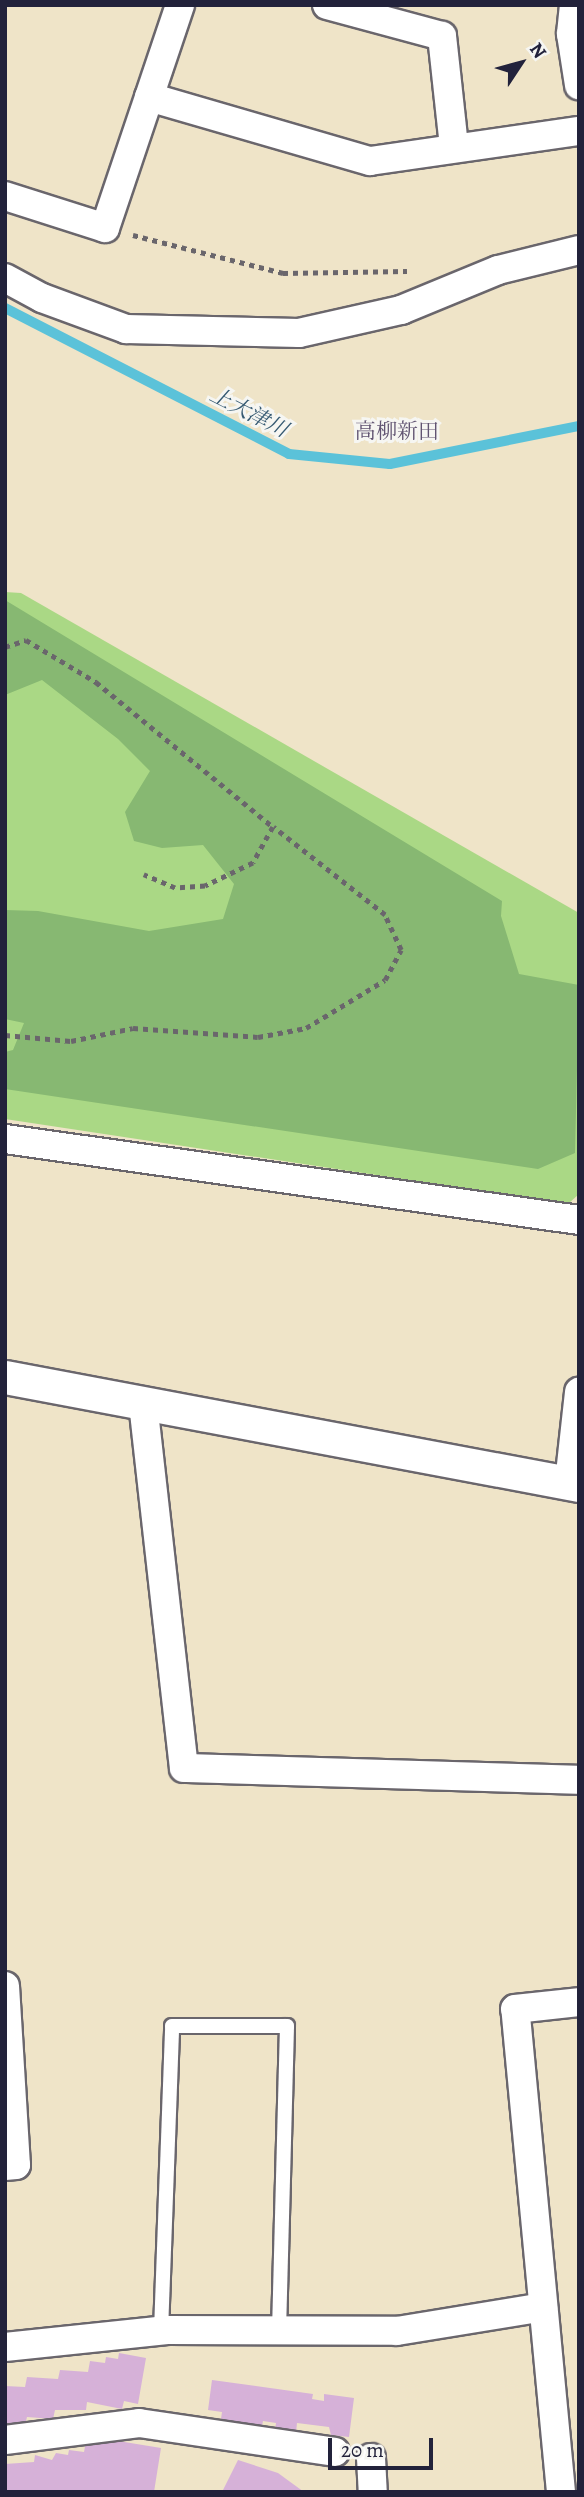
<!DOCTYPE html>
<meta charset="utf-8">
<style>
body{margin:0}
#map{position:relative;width:584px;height:2497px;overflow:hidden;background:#efe4c8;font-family:Alegreya,"Noto Serif JP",serif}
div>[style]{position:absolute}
.green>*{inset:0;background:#aad885}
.forest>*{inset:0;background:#87b872}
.stream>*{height:10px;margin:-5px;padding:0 5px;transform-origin:5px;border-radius:5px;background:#5bc2d9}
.building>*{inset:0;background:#d6b1d8}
.path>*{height:4.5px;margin-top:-2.25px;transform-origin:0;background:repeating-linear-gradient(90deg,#6a666c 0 5px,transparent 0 10px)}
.roads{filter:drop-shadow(2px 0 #6a666c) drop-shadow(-2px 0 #6a666c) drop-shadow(0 2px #6a666c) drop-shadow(0 -2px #6a666c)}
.service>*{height:14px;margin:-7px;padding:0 7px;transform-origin:7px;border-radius:7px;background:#fff}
.minor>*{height:28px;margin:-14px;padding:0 14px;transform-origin:14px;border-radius:14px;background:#fff}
.tertiary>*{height:33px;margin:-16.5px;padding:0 16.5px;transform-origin:16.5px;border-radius:16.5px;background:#fff}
span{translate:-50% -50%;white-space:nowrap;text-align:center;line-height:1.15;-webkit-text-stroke:6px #f6f6f2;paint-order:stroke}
.water-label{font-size:21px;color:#365a72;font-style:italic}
.neighbourhood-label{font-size:21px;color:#615472}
.frame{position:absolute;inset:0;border:7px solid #22223b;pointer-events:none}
.north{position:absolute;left:486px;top:28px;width:70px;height:70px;-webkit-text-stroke:5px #f6f6f2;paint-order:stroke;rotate:54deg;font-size:19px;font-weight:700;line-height:28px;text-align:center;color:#22223b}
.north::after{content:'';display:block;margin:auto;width:24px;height:32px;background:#22223b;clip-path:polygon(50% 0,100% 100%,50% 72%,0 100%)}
.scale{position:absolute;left:328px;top:2438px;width:105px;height:32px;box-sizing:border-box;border:4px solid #22223b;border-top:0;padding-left:9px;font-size:21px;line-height:24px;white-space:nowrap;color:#22223b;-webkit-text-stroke:5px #f6f6f2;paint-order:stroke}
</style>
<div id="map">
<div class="green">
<i style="clip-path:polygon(5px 592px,21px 593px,579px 913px,579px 1194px,568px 1204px,5px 1119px)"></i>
</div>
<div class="forest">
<i style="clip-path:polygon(5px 600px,502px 901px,501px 916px,519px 974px,579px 985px,575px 1153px,538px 1169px,5px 1089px,5px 1052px,13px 1050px,24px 1023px,5px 1019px,5px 910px,38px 911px,149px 931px,223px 919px,234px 884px,203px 845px,162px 848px,134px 841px,125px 812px,150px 771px,118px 739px,42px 680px,5px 695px)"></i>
</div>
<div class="stream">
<i style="left:5px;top:308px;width:319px;rotate:27.2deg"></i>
<i style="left:289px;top:454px;width:101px;rotate:5.7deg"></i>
<i style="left:390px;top:464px;width:193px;rotate:-11.4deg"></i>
</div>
<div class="building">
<i style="clip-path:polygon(119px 2353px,146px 2358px,138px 2404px,124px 2401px,122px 2409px,87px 2402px,86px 2410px,55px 2410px,53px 2419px,27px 2417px,24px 2429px,5px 2426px,5px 2386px,25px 2387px,27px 2377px,58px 2379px,60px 2370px,88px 2372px,90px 2361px,105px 2363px,106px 2357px,118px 2359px)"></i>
<i style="clip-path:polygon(212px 2380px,313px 2394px,312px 2399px,324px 2401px,324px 2394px,354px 2398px,349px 2437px,331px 2435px,329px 2427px,297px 2423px,296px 2433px,275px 2430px,276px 2423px,263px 2421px,261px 2431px,220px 2426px,222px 2412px,208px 2410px)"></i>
<i style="clip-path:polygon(100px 2438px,161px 2448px,154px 2492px,5px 2492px,5px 2464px,34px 2462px,35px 2455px,52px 2460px,56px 2453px,68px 2455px,69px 2450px,84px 2452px,86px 2441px,99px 2443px)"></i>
<i style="clip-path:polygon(238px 2460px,278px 2473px,304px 2492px,222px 2492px)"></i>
</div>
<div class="path">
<i style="left:133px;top:235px;width:155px;rotate:14.2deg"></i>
<i style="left:283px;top:273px;width:124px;rotate:-0.9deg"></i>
<i style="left:5px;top:647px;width:22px;rotate:-18deg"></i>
<i style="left:26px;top:640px;width:82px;rotate:31deg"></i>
<i style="left:96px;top:682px;width:229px;rotate:39.3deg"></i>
<i style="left:273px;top:827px;width:41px;rotate:119.1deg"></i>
<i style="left:253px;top:863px;width:53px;rotate:154.4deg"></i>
<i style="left:205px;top:886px;width:30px;rotate:176deg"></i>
<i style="left:175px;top:888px;width:34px;rotate:-157deg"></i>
<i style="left:5px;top:1035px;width:66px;rotate:5.2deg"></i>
<i style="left:71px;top:1041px;width:63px;rotate:-11.8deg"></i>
<i style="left:133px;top:1028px;width:125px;rotate:4.1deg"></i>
<i style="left:258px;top:1037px;width:49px;rotate:-10.6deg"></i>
<i style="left:306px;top:1028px;width:92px;rotate:-31.3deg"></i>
<i style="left:385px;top:980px;width:34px;rotate:-62deg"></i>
<i style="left:401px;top:950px;width:38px;rotate:-115deg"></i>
<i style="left:385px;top:915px;width:142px;rotate:-141.8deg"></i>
</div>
<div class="roads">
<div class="service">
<i style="left:161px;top:2331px;width:305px;rotate:-87.9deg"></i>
<i style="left:172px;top:2026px;width:115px"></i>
<i style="left:287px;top:2026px;width:305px;rotate:91.5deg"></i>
</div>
<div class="minor">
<i style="left:327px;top:5px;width:119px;rotate:15.1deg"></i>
<i style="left:442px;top:36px;width:111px;rotate:83.8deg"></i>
<i style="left:574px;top:5px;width:29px;rotate:96deg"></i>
<i style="left:571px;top:34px;width:52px;rotate:81.1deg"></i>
<i style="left:149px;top:97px;width:230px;rotate:16.2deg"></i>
<i style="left:370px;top:161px;width:211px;rotate:-8.2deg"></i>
<i style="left:5px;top:196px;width:105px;rotate:17.7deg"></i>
<i style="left:105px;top:228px;width:235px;rotate:-71.4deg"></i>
<i style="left:5px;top:278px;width:42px;rotate:28.4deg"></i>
<i style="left:42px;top:298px;width:90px;rotate:20.3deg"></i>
<i style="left:126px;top:329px;width:173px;rotate:1.3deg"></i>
<i style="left:299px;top:333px;width:105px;rotate:-12.7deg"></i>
<i style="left:401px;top:310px;width:105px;rotate:-22.4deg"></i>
<i style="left:498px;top:270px;width:83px;rotate:-13.9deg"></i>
<i style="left:5px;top:1139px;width:580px;rotate:8.03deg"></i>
<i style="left:143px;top:1403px;width:367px;rotate:83.6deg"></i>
<i style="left:184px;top:1768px;width:395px;rotate:1.7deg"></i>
<i style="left:569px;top:1483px;width:92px;rotate:-83.7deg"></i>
<i style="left:5px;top:1986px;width:179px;rotate:86.5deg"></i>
<i style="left:16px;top:2165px;width:11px;rotate:175deg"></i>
<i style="left:5px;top:2347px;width:163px;rotate:-6deg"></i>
<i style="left:167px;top:2330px;width:230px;rotate:0.2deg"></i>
<i style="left:397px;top:2331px;width:148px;rotate:-9.3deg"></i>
<i style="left:5px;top:2440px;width:135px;rotate:-7.2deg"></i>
<i style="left:139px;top:2423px;width:198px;rotate:8.4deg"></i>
<i style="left:371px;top:2458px;width:34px;rotate:87deg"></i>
<i style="left:561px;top:2492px;width:485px;rotate:-95.4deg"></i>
<i style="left:515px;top:2009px;width:64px;rotate:-6.2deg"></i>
</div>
<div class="tertiary">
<i style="left:5px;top:1377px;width:584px;rotate:10.66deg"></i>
</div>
</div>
<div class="water-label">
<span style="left:249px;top:412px;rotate:27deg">上大津川</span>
</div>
<div class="neighbourhood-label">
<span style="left:397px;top:431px">高柳新田</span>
</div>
<div class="frame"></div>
<div class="north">N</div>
<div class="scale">20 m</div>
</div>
